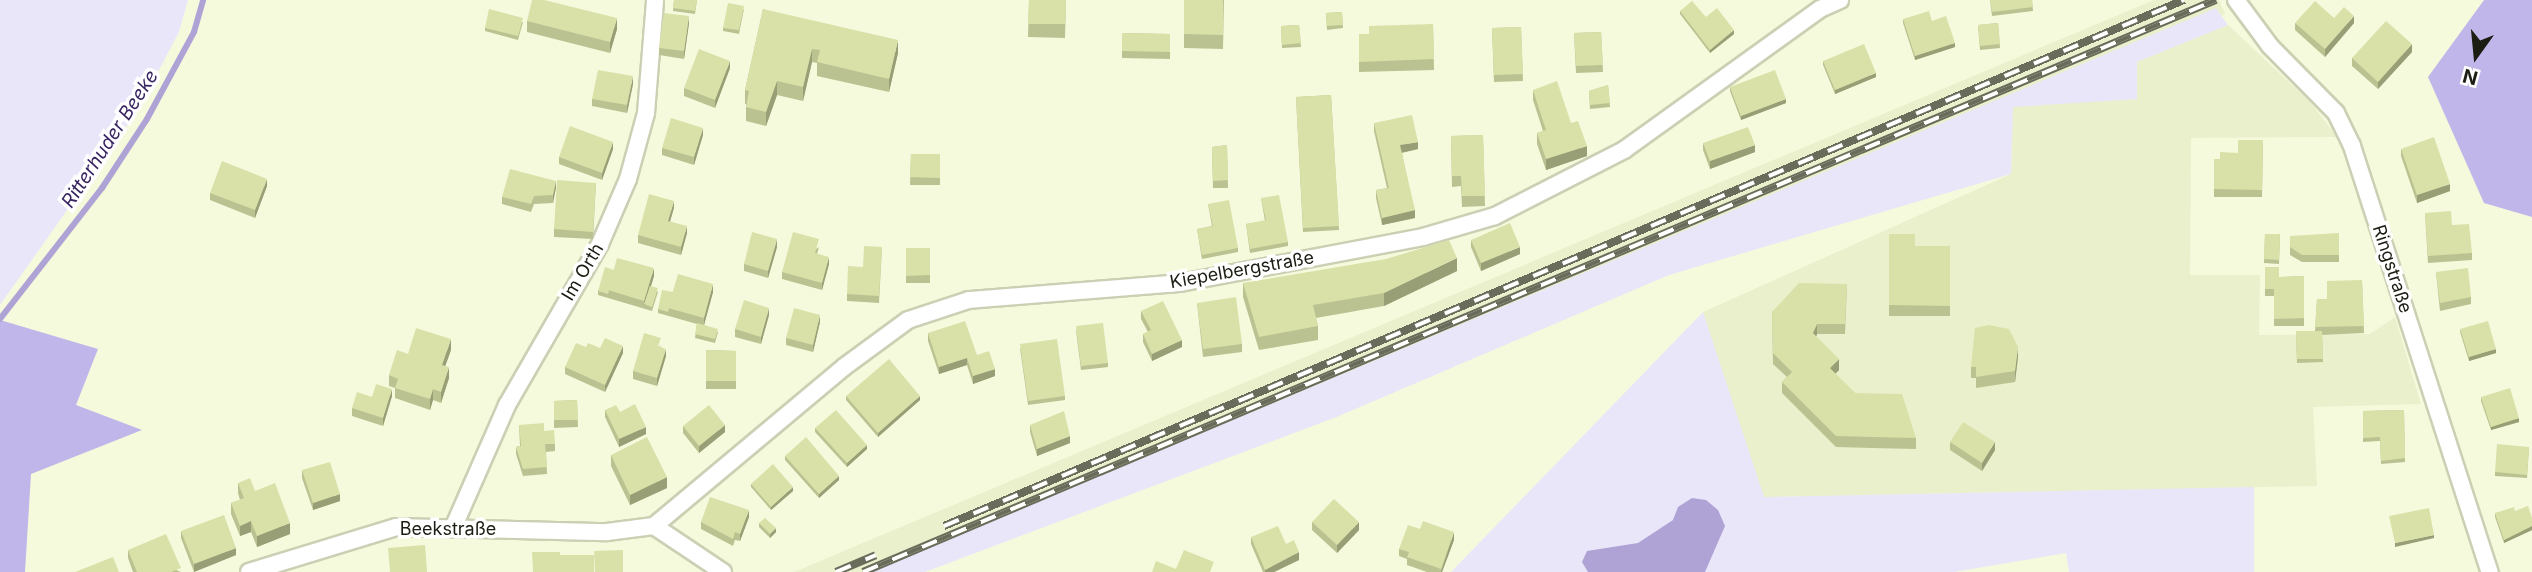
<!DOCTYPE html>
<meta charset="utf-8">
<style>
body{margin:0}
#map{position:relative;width:2532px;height:572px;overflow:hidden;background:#f5fadd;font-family:Inter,sans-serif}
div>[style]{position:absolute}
.built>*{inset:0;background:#eaefcc}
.green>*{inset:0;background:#e9e6f9}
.forest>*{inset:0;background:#c1b6e9}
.water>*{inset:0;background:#afa3d6}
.stream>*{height:6px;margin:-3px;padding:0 3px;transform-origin:3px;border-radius:3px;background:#afa3d6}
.roads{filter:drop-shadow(2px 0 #cbd0b4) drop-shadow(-2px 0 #cbd0b4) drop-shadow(0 2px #cbd0b4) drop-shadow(0 -2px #cbd0b4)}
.minor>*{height:16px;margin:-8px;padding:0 8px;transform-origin:8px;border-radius:8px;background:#fff}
.rail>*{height:8px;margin-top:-4px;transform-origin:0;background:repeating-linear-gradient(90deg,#fff 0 16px,#6a6c5b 0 32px);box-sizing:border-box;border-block:2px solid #6a6c5b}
.wall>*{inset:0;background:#bbc291}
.shaded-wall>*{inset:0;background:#989e76}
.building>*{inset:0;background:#d9e1a9}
span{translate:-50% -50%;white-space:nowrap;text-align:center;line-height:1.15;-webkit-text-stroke:7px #fff;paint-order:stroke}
.street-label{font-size:18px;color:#1b1c12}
.water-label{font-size:19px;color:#382561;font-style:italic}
.north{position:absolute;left:2441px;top:21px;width:70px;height:70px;-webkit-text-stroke:5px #fff;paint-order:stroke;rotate:195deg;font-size:19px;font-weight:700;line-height:28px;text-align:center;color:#1b1c12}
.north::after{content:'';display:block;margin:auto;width:24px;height:32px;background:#1b1c12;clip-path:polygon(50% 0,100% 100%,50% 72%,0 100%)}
</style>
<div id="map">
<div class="built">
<i style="clip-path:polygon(2154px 0,2219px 0,2225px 14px,892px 572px,794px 572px)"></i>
<i style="clip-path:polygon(2228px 25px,2310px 102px,2337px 137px,2191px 138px,2190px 275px,2260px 275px,2259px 335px,2370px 334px,2395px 317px,2421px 404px,2313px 407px,2317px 486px,1763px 497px,1703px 312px,2011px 174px,2013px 106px,2137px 99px,2137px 62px)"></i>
</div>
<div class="green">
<i style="clip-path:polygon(0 0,188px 0,179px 32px,138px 110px,0 305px)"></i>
<i style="clip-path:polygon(2216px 8px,2228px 25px,2137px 62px,2137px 99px,2013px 107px,2011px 174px,1669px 275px,1339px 416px,925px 572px,870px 572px)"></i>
<i style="clip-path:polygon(1703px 312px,1764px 497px,2254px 487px,2254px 572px,2069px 572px,2066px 553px,1954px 572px,1451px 572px)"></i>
</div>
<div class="forest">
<i style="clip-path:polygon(2484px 0,2532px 0,2532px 217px,2484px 203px,2428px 77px)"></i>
<i style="clip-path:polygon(0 320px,98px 349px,76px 405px,142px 430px,31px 474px,25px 572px,0 572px)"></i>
</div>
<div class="water">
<i style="clip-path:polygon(1692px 498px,1706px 500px,1718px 510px,1725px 526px,1705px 572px,1588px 572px,1582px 562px,1587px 551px,1638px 543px,1673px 520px,1678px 507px)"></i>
</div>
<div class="stream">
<i style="left:0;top:319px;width:166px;rotate:-52.1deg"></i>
<i style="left:102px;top:188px;width:82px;rotate:-56.9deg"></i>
<i style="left:147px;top:119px;width:99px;rotate:-61.6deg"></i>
<i style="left:194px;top:32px;width:33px;rotate:-74deg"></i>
</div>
<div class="roads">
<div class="minor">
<i style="left:2236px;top:0;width:57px;rotate:53.5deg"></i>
<i style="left:2270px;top:46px;width:94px;rotate:45.4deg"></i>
<i style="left:2336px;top:113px;width:37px;rotate:64deg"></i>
<i style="left:2352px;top:146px;width:448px;rotate:72.1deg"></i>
<i style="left:454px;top:526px;width:132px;rotate:-66.3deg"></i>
<i style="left:507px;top:405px;width:186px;rotate:-60deg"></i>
<i style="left:600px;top:244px;width:71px;rotate:-66.7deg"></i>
<i style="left:628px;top:179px;width:68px;rotate:-74.7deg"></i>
<i style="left:646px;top:113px;width:113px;rotate:-85.4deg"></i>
<i style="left:654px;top:526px;width:248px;rotate:-39.9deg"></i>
<i style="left:844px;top:367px;width:79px;rotate:-36.3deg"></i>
<i style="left:908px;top:320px;width:64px;rotate:-18.2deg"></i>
<i style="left:969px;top:300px;width:212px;rotate:-4.6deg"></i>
<i style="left:1180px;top:283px;width:247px;rotate:-10.7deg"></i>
<i style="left:1423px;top:237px;width:75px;rotate:-16.3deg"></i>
<i style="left:1495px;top:216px;width:145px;rotate:-27.1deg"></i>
<i style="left:1624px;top:150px;width:241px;rotate:-35.7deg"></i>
<i style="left:1820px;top:9px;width:22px;rotate:-24deg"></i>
<i style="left:654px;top:526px;width:83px;rotate:33.7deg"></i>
<i style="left:249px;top:572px;width:154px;rotate:-17deg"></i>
<i style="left:396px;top:527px;width:211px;rotate:1.4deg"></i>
<i style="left:607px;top:532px;width:47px;rotate:-7.3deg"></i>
</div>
</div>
<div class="rail">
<i style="left:944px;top:526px;width:1347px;rotate:-22.99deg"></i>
<i style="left:836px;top:572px;width:43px;rotate:-23deg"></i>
<i style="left:863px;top:572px;width:1469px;rotate:-22.92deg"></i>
</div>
<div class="wall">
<i style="clip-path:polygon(674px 0,697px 0,695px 14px,673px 11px)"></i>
<i style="clip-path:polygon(1029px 0,1066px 0,1065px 38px,1028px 37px)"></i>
<i style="clip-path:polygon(1184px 0,1224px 0,1223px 49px,1184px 48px)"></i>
<i style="clip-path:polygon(1990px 0,2032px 0,2033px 11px,1992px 16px)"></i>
<i style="clip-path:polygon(744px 9px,739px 34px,723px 31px,723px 28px)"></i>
<i style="clip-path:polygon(763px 9px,898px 53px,889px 92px,817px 76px,817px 63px,812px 62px,803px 101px,777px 95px,766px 126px,746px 121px,746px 104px,745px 104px,745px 90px)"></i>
<i style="clip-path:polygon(1680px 11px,1706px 17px,1734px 34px,1710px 53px,1680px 14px)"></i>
<i style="clip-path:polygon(1342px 12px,1343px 28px,1327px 30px,1326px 13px)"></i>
<i style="clip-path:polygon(1903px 19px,1932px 21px,1955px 47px,1915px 60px,1903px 23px)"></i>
<i style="clip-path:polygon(527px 21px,617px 29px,610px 53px,527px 32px)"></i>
<i style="clip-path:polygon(523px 22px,518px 40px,485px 31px,485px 28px)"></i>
<i style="clip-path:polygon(689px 23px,684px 59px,659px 55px,659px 48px)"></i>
<i style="clip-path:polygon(1998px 23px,2000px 48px,1980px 50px,1978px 25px)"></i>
<i style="clip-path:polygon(2295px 23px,2354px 23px,2325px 57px,2295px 30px)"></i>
<i style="clip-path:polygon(1433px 24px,1434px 70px,1359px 72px,1359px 34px,1369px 34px)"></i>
<i style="clip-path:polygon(1299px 25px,1301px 47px,1282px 48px,1281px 26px)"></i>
<i style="clip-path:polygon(1521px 27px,1523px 81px,1494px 82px,1492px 28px)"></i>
<i style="clip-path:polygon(1601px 32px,1603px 72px,1576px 73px,1574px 33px)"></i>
<i style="clip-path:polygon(1122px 33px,1170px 34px,1170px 59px,1122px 58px)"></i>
<i style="clip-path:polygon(2412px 52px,2378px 89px,2352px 66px,2352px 58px)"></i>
<i style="clip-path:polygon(1823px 61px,1876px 77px,1835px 94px,1823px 65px)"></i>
<i style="clip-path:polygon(730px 68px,715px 108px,684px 96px,684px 88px)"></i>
<i style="clip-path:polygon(633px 84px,627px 113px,592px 106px,592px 99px)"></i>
<i style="clip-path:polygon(1608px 85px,1610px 107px,1590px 109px,1589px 91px)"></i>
<i style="clip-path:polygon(1730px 87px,1786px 103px,1741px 120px,1730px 91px)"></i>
<i style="clip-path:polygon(1533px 90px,1587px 156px,1546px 170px,1537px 144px,1537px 133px,1543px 131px,1533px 100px)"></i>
<i style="clip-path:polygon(1331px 95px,1339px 230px,1303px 232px,1296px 97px)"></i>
<i style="clip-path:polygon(1374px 123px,1418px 149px,1402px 153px,1415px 218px,1382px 225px,1376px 198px,1376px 190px,1387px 188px,1374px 131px)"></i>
<i style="clip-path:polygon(703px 135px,694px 165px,662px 155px,662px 148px)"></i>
<i style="clip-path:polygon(1483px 135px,1485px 206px,1462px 207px,1461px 186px,1452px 187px,1451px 136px)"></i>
<i style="clip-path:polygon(2263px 140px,2262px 197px,2214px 197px,2214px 159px,2220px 159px,2238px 153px)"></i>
<i style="clip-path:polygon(1703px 143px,1755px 152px,1710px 169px,1703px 150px)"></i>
<i style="clip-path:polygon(1227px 145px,1228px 188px,1213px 188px,1212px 147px)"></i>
<i style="clip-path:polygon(613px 149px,602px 180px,559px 164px,559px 157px)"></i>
<i style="clip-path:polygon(2401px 149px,2450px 191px,2417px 203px,2401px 156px)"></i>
<i style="clip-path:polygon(911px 154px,940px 154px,940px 185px,910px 185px)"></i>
<i style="clip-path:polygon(556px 181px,553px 203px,534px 204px,531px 212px,502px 204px,502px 197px)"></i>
<i style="clip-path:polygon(596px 183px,593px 239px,554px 237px,554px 229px)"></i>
<i style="clip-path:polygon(267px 186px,255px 218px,210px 200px,210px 193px)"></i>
<i style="clip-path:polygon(1261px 198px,1288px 242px,1288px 246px,1250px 253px,1246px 224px,1265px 221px)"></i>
<i style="clip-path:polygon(1208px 204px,1238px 248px,1238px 252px,1202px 259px,1197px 229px,1212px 226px)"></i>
<i style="clip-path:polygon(674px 208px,670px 221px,687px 233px,681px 255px,638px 243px,638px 235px)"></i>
<i style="clip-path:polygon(2425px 213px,2452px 225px,2472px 253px,2472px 260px,2428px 263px)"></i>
<i style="clip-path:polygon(2339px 233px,2339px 262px,2302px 262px,2290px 255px,2290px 247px)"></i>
<i style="clip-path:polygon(1889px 234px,1915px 246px,1950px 246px,1950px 316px,1889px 316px)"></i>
<i style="clip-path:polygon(2265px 234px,2280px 234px,2279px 264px,2264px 263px)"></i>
<i style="clip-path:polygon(1471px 240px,1520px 254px,1481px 271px,1471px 247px)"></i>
<i style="clip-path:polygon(777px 247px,768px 278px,744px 271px,744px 264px)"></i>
<i style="clip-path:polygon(819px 247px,817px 254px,829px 264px,822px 290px,782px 279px,782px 272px)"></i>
<i style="clip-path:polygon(882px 247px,879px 303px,847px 301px,847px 294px,863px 267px)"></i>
<i style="clip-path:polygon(906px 248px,930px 248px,930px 283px,906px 283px)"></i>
<i style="clip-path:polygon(2265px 267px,2279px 277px,2304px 276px,2304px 326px,2274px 326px,2274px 296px,2265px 296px)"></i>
<i style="clip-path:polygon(614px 270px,654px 276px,651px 286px,658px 292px,652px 311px,598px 295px,598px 291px)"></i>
<i style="clip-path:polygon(1457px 271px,1384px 306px,1316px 318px,1318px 326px,1318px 340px,1259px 350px,1243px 297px,1243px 283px)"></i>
<i style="clip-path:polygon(2436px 272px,2471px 297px,2471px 304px,2440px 311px)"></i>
<i style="clip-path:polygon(2362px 280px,2364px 333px,2322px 335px,2323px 362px,2297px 363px,2296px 331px,2315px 331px,2317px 299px,2327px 299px)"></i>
<i style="clip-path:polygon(1847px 284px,1845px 334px,1817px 334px,1816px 337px,1839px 370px,1835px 374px,1855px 393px,1916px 438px,1916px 449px,1836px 447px,1782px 393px,1782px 382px,1787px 377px,1773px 364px,1772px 312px)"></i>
<i style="clip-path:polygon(673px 292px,713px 292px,704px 325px,718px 332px,715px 343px,695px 338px,697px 324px,658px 313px,658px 309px)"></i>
<i style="clip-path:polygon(1197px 303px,1242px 344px,1242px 352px,1203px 357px)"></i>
<i style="clip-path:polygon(1141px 311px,1182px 347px,1152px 361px,1143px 342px,1143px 334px,1148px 332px,1141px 319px)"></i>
<i style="clip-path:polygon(769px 315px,761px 344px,735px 337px,735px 329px)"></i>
<i style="clip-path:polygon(820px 322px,813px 352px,786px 345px,786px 338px)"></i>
<i style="clip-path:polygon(2460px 329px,2496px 353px,2469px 361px,2460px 332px)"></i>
<i style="clip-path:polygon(1076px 330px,1108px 363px,1108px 367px,1081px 370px)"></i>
<i style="clip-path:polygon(928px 333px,977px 355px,995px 376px,973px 384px,967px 365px,939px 374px,928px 341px)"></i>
<i style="clip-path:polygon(661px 345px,660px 347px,666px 356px,657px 386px,633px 379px,633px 371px)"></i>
<i style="clip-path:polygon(586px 347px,623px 353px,605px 392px,565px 374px,565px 367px)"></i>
<i style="clip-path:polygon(1020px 348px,1065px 396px,1065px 400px,1028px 405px)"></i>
<i style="clip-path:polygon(451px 350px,445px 366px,449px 378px,441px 403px,433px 400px,430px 410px,395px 398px,395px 388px,389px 386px,389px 375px,408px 354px)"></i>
<i style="clip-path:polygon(706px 350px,736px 351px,736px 389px,706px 389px)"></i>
<i style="clip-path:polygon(2018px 357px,2015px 382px,1976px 388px,1976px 378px,1971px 378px,1971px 367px)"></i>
<i style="clip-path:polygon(392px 396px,383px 426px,352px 416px,352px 408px,372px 397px)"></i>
<i style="clip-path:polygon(846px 396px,920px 400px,878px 437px,846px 400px)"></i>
<i style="clip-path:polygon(2481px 397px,2519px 422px,2491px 430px,2481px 401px)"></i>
<i style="clip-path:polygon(577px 400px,578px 427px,554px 428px,554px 401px)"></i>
<i style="clip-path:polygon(605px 410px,646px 434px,619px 447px,605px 417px)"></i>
<i style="clip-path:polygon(2404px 410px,2405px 462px,2381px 464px,2380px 441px,2363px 442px,2363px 411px)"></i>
<i style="clip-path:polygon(519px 425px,544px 431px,555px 444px,555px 451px,546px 452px,547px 474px,523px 476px,516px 454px,516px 447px,520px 446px)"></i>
<i style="clip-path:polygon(1030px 425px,1070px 443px,1037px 456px,1030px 432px)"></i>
<i style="clip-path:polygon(683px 426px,725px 432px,699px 453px,683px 433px)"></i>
<i style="clip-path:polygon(815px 428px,867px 449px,847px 467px,815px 432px)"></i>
<i style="clip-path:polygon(1950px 442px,1995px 450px,1982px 471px,1950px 450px)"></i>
<i style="clip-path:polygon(2529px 447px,2527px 478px,2495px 476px,2495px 472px)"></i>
<i style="clip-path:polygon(611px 455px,667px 488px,630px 505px,611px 466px)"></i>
<i style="clip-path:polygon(785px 456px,839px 480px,819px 498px,785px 460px)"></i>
<i style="clip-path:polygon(302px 470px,340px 501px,313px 510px,302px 478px)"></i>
<i style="clip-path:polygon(238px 483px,255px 491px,290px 534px,257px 547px,251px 532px,240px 536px,231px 514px,231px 503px,240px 500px,238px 493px)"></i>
<i style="clip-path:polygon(751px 484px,793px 491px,771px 510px,751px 487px)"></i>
<i style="clip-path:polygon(2515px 511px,2532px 518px,2532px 530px,2504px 543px,2495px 517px,2495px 513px)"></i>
<i style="clip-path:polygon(749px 517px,740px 541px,735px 540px,733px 546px,701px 529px,701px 522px)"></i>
<i style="clip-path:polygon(1312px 522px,1359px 530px,1337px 553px,1312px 530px)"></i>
<i style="clip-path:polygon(759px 523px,776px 532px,770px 538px,759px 527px)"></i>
<i style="clip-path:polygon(181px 531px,236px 555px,194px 572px,181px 538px)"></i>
<i style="clip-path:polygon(1251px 537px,1286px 544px,1299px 560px,1274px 572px,1263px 572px,1251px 544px)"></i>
<i style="clip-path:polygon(1454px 540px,1442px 572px,1427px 572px,1407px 565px,1407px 559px,1399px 556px,1399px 549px)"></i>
<i style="clip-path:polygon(128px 550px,181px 572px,133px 572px,128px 558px)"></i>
</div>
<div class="shaded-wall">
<i style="clip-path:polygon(689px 16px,689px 23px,684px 59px,684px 51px)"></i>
<i style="clip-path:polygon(2354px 16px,2354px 23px,2325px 57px,2325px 49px)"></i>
<i style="clip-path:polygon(617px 18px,617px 29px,610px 53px,610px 42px)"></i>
<i style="clip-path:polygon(1734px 30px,1734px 34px,1710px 53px,1710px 50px)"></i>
<i style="clip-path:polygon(898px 40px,898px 53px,889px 92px,889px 79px)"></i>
<i style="clip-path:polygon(1955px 43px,1955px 47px,1915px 60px,1915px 56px)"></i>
<i style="clip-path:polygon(2412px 44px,2412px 52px,2378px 89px,2378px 82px)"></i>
<i style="clip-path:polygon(812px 49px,812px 62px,803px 101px,803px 87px)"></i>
<i style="clip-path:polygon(730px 61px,730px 68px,715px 108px,715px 100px)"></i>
<i style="clip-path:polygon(1876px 73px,1876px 77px,1835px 94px,1835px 90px)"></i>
<i style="clip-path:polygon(633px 76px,633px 84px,627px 113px,627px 105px)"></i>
<i style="clip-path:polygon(777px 81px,777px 95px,766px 126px,766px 112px)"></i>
<i style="clip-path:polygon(1786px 99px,1786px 103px,1741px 120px,1741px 116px)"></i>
<i style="clip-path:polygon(703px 128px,703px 135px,694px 165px,694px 157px)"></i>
<i style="clip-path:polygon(613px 142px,613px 149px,602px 180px,602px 173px)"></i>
<i style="clip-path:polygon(1418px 142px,1418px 149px,1400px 153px,1400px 145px)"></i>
<i style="clip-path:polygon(1755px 145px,1755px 152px,1710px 169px,1710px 161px)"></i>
<i style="clip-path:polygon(1587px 146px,1587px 156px,1546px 170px,1546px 159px)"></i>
<i style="clip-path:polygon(267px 179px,267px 186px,255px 218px,255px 210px)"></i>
<i style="clip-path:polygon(556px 181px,556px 188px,553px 203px,553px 195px)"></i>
<i style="clip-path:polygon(2450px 184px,2450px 191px,2417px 203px,2417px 195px)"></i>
<i style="clip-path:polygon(674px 201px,674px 208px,668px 228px,668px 221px)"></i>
<i style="clip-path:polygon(1415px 210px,1415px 218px,1382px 225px,1382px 218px)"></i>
<i style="clip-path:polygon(687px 226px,687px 233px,681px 255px,681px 247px)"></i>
<i style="clip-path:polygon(777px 239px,777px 247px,768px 278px,768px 271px)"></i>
<i style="clip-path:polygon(1520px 247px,1520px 254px,1481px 271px,1481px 263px)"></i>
<i style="clip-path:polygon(829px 257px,829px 264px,822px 290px,822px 283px)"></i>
<i style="clip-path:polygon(1457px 258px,1457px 271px,1384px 306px,1384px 293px)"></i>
<i style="clip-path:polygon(654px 268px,654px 276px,645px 305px,644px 304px,644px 308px,644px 301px)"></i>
<i style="clip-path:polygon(713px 284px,713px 292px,704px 325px,704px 318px)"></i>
<i style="clip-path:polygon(769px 308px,769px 315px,761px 344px,761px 337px)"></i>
<i style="clip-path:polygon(820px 315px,820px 322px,813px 352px,813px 345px)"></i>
<i style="clip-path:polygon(1817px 324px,1817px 334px,1813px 344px,1813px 333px)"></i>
<i style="clip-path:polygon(451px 339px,451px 350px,442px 375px,442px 365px)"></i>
<i style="clip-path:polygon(1182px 340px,1182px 347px,1152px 361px,1152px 354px)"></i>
<i style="clip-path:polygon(623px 346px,623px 353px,605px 392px,605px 385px)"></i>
<i style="clip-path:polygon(2018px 347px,2018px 357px,2015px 382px,2015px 371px)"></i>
<i style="clip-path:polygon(666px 349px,666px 356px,657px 386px,657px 378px)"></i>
<i style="clip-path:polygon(2496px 349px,2496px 353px,2469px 361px,2469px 357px)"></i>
<i style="clip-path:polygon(967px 358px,967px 365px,939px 374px,939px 367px)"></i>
<i style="clip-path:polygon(1839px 359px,1839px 370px,1830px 379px,1830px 368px)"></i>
<i style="clip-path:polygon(449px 367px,449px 378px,441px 403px,441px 392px)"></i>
<i style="clip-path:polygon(995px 369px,995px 376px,973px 384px,973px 376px)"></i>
<i style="clip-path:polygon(392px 389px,392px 396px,383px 426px,383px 418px)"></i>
<i style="clip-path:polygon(433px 389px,433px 400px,430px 410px,430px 399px)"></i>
<i style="clip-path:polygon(920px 396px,920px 400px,878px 437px,878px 433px)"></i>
<i style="clip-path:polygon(2519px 418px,2519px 422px,2491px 430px,2491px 427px)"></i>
<i style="clip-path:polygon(725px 425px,725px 432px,699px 453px,699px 446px)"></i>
<i style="clip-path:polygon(646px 427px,646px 434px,619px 447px,619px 439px)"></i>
<i style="clip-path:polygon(1070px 436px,1070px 443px,1037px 456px,1037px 449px)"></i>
<i style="clip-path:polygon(1995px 442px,1995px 450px,1982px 471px,1982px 463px)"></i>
<i style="clip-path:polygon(867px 445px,867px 449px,847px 467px,847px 463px)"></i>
<i style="clip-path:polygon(839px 476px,839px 480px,819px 498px,819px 494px)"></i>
<i style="clip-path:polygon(667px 477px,667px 488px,630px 505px,630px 495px)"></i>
<i style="clip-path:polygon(793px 487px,793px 491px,771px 510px,771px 507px)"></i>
<i style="clip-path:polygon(340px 494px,340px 501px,313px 510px,313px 503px)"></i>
<i style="clip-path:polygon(749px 510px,749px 517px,740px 541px,740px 534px)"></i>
<i style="clip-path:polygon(251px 521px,251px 532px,240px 536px,240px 526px)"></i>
<i style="clip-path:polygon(1359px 522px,1359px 530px,1337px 553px,1337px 545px)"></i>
<i style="clip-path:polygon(290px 523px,290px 534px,257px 547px,257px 536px)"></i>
<i style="clip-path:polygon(2532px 526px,2532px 530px,2504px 543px,2504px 540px)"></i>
<i style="clip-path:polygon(776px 528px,776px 532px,770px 538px,770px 534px)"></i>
<i style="clip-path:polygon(1454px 532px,1454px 540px,1442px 572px,1441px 572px)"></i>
<i style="clip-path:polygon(2434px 535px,2434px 538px,2395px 547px,2395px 543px)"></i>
<i style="clip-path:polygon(236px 548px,236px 555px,194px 572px,194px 564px)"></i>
<i style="clip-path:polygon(1299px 552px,1299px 560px,1274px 572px,1265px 572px,1265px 570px)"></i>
</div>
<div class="building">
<i style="clip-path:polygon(532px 0,544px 0,617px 18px,610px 42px,527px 21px)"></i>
<i style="clip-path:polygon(674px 0,697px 0,695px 11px,673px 8px)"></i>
<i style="clip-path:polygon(1029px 0,1066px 0,1065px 24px,1028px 24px)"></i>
<i style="clip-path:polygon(1184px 0,1223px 0,1223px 35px,1184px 34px)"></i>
<i style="clip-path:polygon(1990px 0,2032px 0,2033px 7px,1992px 12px)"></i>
<i style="clip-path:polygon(1692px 1px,1706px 17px,1717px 8px,1734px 30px,1710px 50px,1680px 11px)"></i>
<i style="clip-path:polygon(2315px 1px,2334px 18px,2344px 7px,2354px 16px,2325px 49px,2295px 23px)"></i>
<i style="clip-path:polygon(728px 3px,744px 6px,739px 30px,723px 28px)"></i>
<i style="clip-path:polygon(489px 9px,523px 18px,518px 36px,485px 28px)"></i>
<i style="clip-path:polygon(763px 9px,898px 40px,889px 79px,817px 62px,820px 50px,812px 49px,803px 87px,777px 81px,766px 112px,746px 107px,749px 91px,745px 90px)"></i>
<i style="clip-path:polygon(1929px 11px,1932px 21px,1946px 16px,1955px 43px,1915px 56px,1903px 19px)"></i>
<i style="clip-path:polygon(1342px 12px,1343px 25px,1327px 26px,1326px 13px)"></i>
<i style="clip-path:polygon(664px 13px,689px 16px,684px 51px,659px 48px)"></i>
<i style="clip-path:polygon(2386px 21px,2412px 44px,2378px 82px,2352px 58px)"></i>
<i style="clip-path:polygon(1998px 23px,2000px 44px,1980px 46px,1978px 25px)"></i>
<i style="clip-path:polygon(1433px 24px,1434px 59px,1359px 62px,1359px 34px,1369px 34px,1369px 26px)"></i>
<i style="clip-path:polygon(1299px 25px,1301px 43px,1282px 45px,1281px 26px)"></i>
<i style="clip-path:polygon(1521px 27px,1523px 74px,1494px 75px,1492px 28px)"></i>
<i style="clip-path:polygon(1601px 32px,1603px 65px,1576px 66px,1574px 33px)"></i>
<i style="clip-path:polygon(1122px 33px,1170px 34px,1170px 52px,1122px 51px)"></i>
<i style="clip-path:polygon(1864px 44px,1876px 73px,1835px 90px,1823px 61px)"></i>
<i style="clip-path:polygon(699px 49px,730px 61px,715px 100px,684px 88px)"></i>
<i style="clip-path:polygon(598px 70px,633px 76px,627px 105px,592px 99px)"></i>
<i style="clip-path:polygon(1775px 70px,1786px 99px,1741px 116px,1730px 87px)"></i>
<i style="clip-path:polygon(1557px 81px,1571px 123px,1578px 121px,1587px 146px,1546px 159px,1537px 133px,1546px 130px,1533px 90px)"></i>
<i style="clip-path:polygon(1608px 85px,1610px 103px,1590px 105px,1589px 91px)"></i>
<i style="clip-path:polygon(1331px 95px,1339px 226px,1303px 228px,1296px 97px)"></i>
<i style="clip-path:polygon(1412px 115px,1418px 142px,1400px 145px,1415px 210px,1382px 218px,1376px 190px,1389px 188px,1374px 123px)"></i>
<i style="clip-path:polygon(671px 118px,703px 128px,694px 157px,662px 148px)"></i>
<i style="clip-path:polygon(570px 126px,613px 142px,602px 173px,559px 157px)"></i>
<i style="clip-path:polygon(1748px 127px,1755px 145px,1710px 161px,1703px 143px)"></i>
<i style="clip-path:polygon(1483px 135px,1485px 196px,1462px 196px,1461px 176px,1452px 176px,1451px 136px)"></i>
<i style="clip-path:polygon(2434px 137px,2450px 184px,2417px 195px,2401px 149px)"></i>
<i style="clip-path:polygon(2238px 140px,2263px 140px,2262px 190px,2214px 189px,2214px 159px,2220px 159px,2220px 152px,2238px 153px)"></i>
<i style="clip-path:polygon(1227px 145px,1228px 180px,1213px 181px,1212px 147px)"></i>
<i style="clip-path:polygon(911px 154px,940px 154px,940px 178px,910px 177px)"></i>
<i style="clip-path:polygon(222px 161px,267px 179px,255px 210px,210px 193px)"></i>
<i style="clip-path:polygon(510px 169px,556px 181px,553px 195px,534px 196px,531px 204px,502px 197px)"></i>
<i style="clip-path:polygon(557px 180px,596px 183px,593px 232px,554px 229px)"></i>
<i style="clip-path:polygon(649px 194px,674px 201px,668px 221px,687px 226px,681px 247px,638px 235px)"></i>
<i style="clip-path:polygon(1279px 195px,1288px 242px,1250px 249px,1246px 224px,1266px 220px,1261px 198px)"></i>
<i style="clip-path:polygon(1229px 200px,1238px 248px,1202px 255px,1197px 229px,1213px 226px,1208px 204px)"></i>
<i style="clip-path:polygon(2451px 211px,2452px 225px,2469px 224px,2472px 253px,2428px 256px,2425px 213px)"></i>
<i style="clip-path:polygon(1510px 223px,1520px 247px,1481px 263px,1471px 240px)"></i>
<i style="clip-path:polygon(752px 232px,777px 239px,768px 271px,744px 264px)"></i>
<i style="clip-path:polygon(793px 232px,819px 239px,815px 253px,829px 257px,822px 283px,782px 272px)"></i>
<i style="clip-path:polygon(2339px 233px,2339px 255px,2302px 255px,2290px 247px,2290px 236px)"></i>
<i style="clip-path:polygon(1889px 234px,1915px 234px,1915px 246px,1950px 246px,1950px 306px,1889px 305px)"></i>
<i style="clip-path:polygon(2265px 234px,2280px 234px,2279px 260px,2264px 259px)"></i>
<i style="clip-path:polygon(1449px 240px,1457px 258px,1384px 293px,1313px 305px,1318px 326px,1259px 337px,1243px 283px,1386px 259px)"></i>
<i style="clip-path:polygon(864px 246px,882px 247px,879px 296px,847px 294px,848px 266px,863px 267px)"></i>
<i style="clip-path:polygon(906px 248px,930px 248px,930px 275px,906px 276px)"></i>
<i style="clip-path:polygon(617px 258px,654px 268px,644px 301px,608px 290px)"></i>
<i style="clip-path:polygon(605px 267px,614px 270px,608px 294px,598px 291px)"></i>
<i style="clip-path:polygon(2265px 267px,2279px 267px,2279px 277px,2304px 276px,2304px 318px,2274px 319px,2274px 289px,2265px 289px)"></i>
<i style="clip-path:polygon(2468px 268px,2471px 297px,2440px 303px,2436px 272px)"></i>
<i style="clip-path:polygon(678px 274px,713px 284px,704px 318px,668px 308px)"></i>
<i style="clip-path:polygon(2362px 280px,2364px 326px,2315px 327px,2317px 299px,2327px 299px,2327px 281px)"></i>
<i style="clip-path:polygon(1799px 283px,1847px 284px,1845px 324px,1817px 324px,1813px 333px,1839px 359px,1830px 368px,1855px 393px,1902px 394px,1916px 438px,1836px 436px,1782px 382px,1792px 372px,1773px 353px,1772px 312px)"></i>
<i style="clip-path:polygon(650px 286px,658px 288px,652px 307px,644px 304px)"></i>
<i style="clip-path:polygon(662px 290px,673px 292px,668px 312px,658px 309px)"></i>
<i style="clip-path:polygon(1236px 297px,1242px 344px,1203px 349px,1197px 303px)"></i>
<i style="clip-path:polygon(744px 300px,769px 308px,761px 337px,735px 329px)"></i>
<i style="clip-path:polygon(1163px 301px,1182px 340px,1152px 354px,1143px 334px,1151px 330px,1141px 311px)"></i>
<i style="clip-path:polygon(794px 308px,820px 315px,813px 345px,786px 338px)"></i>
<i style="clip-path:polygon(965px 321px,977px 355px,989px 351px,995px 369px,973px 376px,967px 358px,939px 367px,928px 333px)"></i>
<i style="clip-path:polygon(2488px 321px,2496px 349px,2469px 357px,2460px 329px)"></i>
<i style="clip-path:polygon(697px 323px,718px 329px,715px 339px,695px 334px)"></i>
<i style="clip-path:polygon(1103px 323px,1108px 363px,1081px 366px,1076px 326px)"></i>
<i style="clip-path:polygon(1989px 325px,2009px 329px,2018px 347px,2015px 371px,1976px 377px,1976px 367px,1971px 367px,1975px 328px)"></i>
<i style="clip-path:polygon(416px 328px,451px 339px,442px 365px,449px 367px,441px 392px,433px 389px,430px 399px,395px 388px,398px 379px,389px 375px,397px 350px,408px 354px)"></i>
<i style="clip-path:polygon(2296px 331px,2322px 331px,2323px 359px,2297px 359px)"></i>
<i style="clip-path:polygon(644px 333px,661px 338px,658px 346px,666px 349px,657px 378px,633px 371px)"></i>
<i style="clip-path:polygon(605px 338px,623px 346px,605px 385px,565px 367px,576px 343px,586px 347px,588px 343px,600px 348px)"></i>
<i style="clip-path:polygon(1057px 339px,1065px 396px,1028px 401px,1020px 344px)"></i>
<i style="clip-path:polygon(706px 350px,736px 351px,736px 381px,706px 381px)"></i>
<i style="clip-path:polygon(889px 359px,920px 396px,878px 433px,846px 396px)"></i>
<i style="clip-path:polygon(376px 384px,392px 389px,383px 418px,352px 408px,357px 392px,372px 397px)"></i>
<i style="clip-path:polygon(2510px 388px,2519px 418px,2491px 427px,2481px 397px)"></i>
<i style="clip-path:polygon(577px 400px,578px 420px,554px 420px,554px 401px)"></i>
<i style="clip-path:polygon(635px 404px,646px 427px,619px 439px,605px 410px,616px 405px,620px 412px)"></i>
<i style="clip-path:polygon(709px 405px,725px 425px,699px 446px,683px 426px)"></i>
<i style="clip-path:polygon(836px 410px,867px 445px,847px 463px,815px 428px)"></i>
<i style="clip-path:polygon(2404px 410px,2405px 458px,2381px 461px,2380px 437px,2363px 438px,2363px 411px)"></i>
<i style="clip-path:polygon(1064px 411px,1070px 436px,1037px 449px,1030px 425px)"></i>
<i style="clip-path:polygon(1963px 422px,1995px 442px,1982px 463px,1950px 442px)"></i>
<i style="clip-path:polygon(544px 423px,544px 431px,554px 430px,555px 444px,545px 444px,547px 467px,523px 469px,516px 447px,521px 446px,519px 425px)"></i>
<i style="clip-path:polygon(647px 437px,667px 477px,630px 495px,611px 455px)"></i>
<i style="clip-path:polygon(806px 437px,839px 476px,819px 494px,785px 456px)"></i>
<i style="clip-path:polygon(2497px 444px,2529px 447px,2527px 475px,2495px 472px)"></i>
<i style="clip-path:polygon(330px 462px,340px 494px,313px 503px,302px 470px)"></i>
<i style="clip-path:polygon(773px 464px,793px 487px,771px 507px,751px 484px)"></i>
<i style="clip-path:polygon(250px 478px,255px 491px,275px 483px,290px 523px,257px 536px,251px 521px,240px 526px,231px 503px,244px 498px,238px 483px)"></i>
<i style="clip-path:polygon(710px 497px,749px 510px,740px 534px,735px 532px,733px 539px,701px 522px)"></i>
<i style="clip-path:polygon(1334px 499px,1359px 522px,1337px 545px,1312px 522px)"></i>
<i style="clip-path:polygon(2528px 506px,2532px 518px,2532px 526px,2504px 540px,2495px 513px,2514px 507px,2515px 511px)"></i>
<i style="clip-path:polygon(2429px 508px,2434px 535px,2395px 543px,2389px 516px)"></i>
<i style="clip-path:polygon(224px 515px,236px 548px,194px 564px,181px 531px)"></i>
<i style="clip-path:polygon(765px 518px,776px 528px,770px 534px,759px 523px)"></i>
<i style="clip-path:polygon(1423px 521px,1454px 532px,1441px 569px,1407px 557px,1409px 552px,1399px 549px,1408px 525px,1420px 529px)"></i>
<i style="clip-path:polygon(1278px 526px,1286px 544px,1294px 540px,1299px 552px,1265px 570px,1251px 537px)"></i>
<i style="clip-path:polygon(166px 534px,181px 568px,171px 572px,137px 572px,128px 550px)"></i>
<i style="clip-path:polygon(425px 545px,427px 572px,390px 572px,388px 548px)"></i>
<i style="clip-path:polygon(623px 550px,623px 572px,595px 572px,594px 551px)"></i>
<i style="clip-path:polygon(1184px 550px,1214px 562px,1210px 572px,1152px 572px,1156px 561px,1176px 569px)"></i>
<i style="clip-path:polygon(532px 552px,560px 552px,560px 572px,533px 572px)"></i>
<i style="clip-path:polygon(560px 555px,594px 555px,594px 572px,560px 572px)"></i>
<i style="clip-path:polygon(113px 557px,119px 572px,75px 572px)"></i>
</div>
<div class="street-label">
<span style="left:2392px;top:269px;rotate:72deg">Ringstraße</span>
<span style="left:1242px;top:270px;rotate:-10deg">Kiepelbergstraße</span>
<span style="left:583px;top:272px;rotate:-59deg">Im Orth</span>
<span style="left:448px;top:529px">Beekstraße</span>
</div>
<div class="water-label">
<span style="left:110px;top:139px;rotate:-57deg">Ritterhuder Beeke</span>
</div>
<div class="north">N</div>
</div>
